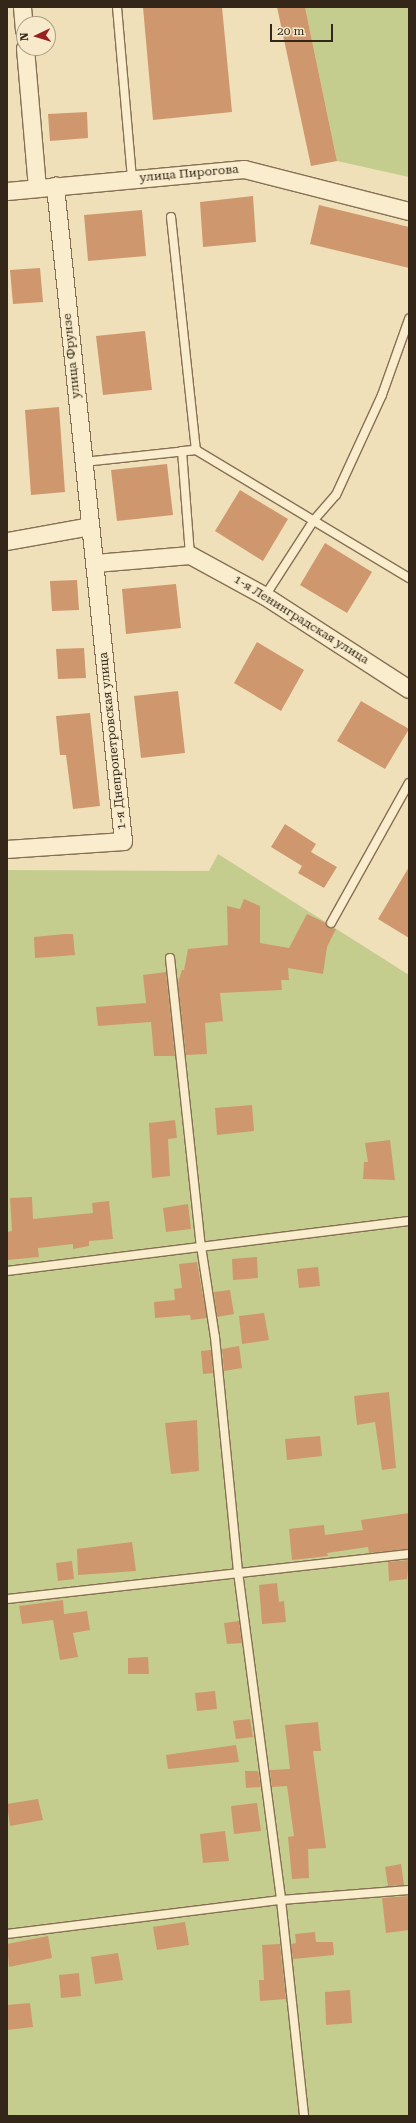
<!DOCTYPE html>
<meta charset="utf-8">
<style>
body{margin:0}
#map{position:relative;width:416px;height:2123px;overflow:hidden;background:#efe0ba;font-family:"Roboto Serif",serif}
div>[style]{position:absolute}
.green>*{inset:0;background:#c5cd8e}
.building>*{inset:0;background:#cf976e}
.roads{filter:drop-shadow(1px 0 #866f54) drop-shadow(-1px 0 #866f54) drop-shadow(0 1px #866f54) drop-shadow(0 -1px #866f54)}
.lane>*{height:8px;margin:-4px;padding:0 4px;transform-origin:4px;border-radius:4px;background:#faedcd}
.street>*{height:17px;margin:-8.5px;padding:0 8.5px;transform-origin:8.5px;border-radius:8.5px;background:#faedcd}
span{translate:-50% -50%;white-space:nowrap;text-align:center;line-height:1.15;-webkit-text-stroke:3px #f6eaca;paint-order:stroke}
.street-label{font-size:12px;color:#34271a}
.frame{position:absolute;inset:0;border:8px solid #34271a;pointer-events:none}
.north{position:absolute;left:16px;top:16px;width:40px;height:40px;box-sizing:border-box;background:#f6eaca;border:1px solid #a89c84;border-radius:50%;rotate:266deg;font-size:11px;font-weight:700;line-height:16px;text-align:center;color:#34271a}
.north::after{content:'';display:block;margin:auto;width:14px;height:18px;background:#972222;clip-path:polygon(50% 0,100% 100%,50% 72%,0 100%)}
.scale{position:absolute;left:270px;top:24px;width:63px;height:18px;box-sizing:border-box;border:2px solid #34271a;border-top:0;padding-left:5px;font-size:12px;line-height:14px;white-space:nowrap;color:#34271a;-webkit-text-stroke:3px #f6eaca;paint-order:stroke}
</style>
<div id="map">
<div class="green">
<i style="clip-path:polygon(305px 7px,409px 7px,409px 177px,337px 161px)"></i>
<i style="clip-path:polygon(218px 854px,409px 975px,409px 2116px,7px 2116px,7px 870px,209px 871px)"></i>
</div>
<div class="building">
<i style="clip-path:polygon(143px 7px,222px 7px,232px 112px,153px 120px)"></i>
<i style="clip-path:polygon(277px 7px,305px 7px,337px 161px,311px 166px)"></i>
<i style="clip-path:polygon(87px 112px,88px 138px,50px 141px,48px 114px)"></i>
<i style="clip-path:polygon(253px 196px,256px 242px,203px 247px,200px 202px)"></i>
<i style="clip-path:polygon(319px 205px,409px 227px,409px 268px,310px 244px)"></i>
<i style="clip-path:polygon(142px 210px,146px 256px,88px 261px,84px 215px)"></i>
<i style="clip-path:polygon(40px 268px,43px 302px,13px 304px,10px 270px)"></i>
<i style="clip-path:polygon(145px 331px,152px 390px,103px 395px,96px 336px)"></i>
<i style="clip-path:polygon(59px 407px,65px 492px,31px 495px,25px 410px)"></i>
<i style="clip-path:polygon(167px 464px,173px 515px,117px 521px,111px 470px)"></i>
<i style="clip-path:polygon(240px 490px,288px 519px,263px 561px,215px 531px)"></i>
<i style="clip-path:polygon(325px 543px,372px 572px,347px 613px,300px 585px)"></i>
<i style="clip-path:polygon(77px 580px,79px 610px,52px 611px,50px 581px)"></i>
<i style="clip-path:polygon(176px 584px,181px 628px,126px 634px,122px 589px)"></i>
<i style="clip-path:polygon(257px 642px,304px 670px,281px 711px,234px 683px)"></i>
<i style="clip-path:polygon(84px 648px,86px 678px,58px 679px,56px 649px)"></i>
<i style="clip-path:polygon(178px 691px,185px 753px,141px 758px,134px 696px)"></i>
<i style="clip-path:polygon(361px 701px,409px 729px,385px 769px,337px 741px)"></i>
<i style="clip-path:polygon(90px 713px,100px 806px,73px 809px,66px 755px,60px 755px,56px 716px)"></i>
<i style="clip-path:polygon(285px 824px,316px 844px,311px 852px,337px 867px,324px 888px,298px 873px,302px 866px,271px 847px)"></i>
<i style="clip-path:polygon(409px 867px,409px 938px,378px 919px)"></i>
<i style="clip-path:polygon(244px 899px,260px 906px,260px 943px,289px 948px,307px 914px,326px 923px,329px 928px,336px 929px,327px 947px,323px 974px,288px 968px,289px 980px,281px 980px,282px 990px,220px 993px,223px 1021px,205px 1023px,207px 1054px,186px 1055px,178px 983px,182px 970px,184px 970px,188px 949px,228px 945px,227px 906px,240px 909px)"></i>
<i style="clip-path:polygon(65px 934px,73px 934px,75px 955px,35px 958px,34px 937px)"></i>
<i style="clip-path:polygon(166px 972px,175px 1056px,154px 1056px,151px 1022px,98px 1026px,96px 1007px,146px 1003px,143px 975px)"></i>
<i style="clip-path:polygon(252px 1105px,254px 1131px,217px 1135px,215px 1108px)"></i>
<i style="clip-path:polygon(175px 1120px,177px 1138px,168px 1139px,170px 1176px,152px 1178px,149px 1123px)"></i>
<i style="clip-path:polygon(390px 1140px,395px 1180px,363px 1179px,364px 1162px,368px 1162px,365px 1143px)"></i>
<i style="clip-path:polygon(32px 1197px,33px 1219px,93px 1213px,92px 1203px,109px 1201px,113px 1239px,89px 1241px,89px 1246px,73px 1249px,73px 1244px,38px 1248px,39px 1257px,7px 1260px,7px 1232px,12px 1231px,10px 1198px)"></i>
<i style="clip-path:polygon(188px 1204px,191px 1229px,166px 1232px,163px 1208px)"></i>
<i style="clip-path:polygon(257px 1257px,258px 1278px,233px 1280px,232px 1259px)"></i>
<i style="clip-path:polygon(197px 1262px,207px 1318px,191px 1320px,190px 1315px,155px 1318px,154px 1302px,175px 1300px,174px 1289px,182px 1288px,179px 1264px)"></i>
<i style="clip-path:polygon(318px 1267px,320px 1286px,299px 1288px,297px 1269px)"></i>
<i style="clip-path:polygon(230px 1290px,234px 1314px,217px 1317px,214px 1292px)"></i>
<i style="clip-path:polygon(264px 1313px,269px 1340px,242px 1344px,239px 1316px)"></i>
<i style="clip-path:polygon(239px 1346px,242px 1368px,224px 1371px,222px 1349px)"></i>
<i style="clip-path:polygon(211px 1350px,213px 1373px,203px 1374px,201px 1351px)"></i>
<i style="clip-path:polygon(389px 1392px,396px 1468px,382px 1470px,375px 1422px,357px 1425px,354px 1396px)"></i>
<i style="clip-path:polygon(197px 1420px,199px 1471px,171px 1474px,165px 1423px)"></i>
<i style="clip-path:polygon(320px 1436px,322px 1456px,287px 1460px,285px 1439px)"></i>
<i style="clip-path:polygon(409px 1513px,409px 1549px,369px 1553px,368px 1547px,327px 1553px,328px 1556px,292px 1560px,289px 1529px,324px 1525px,325px 1535px,363px 1530px,361px 1520px)"></i>
<i style="clip-path:polygon(132px 1542px,136px 1571px,78px 1575px,77px 1549px)"></i>
<i style="clip-path:polygon(409px 1560px,407px 1579px,389px 1581px,388px 1562px)"></i>
<i style="clip-path:polygon(72px 1561px,74px 1579px,58px 1581px,56px 1563px)"></i>
<i style="clip-path:polygon(277px 1583px,279px 1602px,284px 1601px,286px 1622px,262px 1624px,259px 1585px)"></i>
<i style="clip-path:polygon(63px 1600px,64px 1614px,87px 1611px,90px 1630px,73px 1633px,78px 1657px,60px 1660px,53px 1620px,22px 1624px,19px 1606px)"></i>
<i style="clip-path:polygon(239px 1621px,242px 1643px,227px 1644px,224px 1623px)"></i>
<i style="clip-path:polygon(148px 1657px,149px 1674px,128px 1674px,128px 1658px)"></i>
<i style="clip-path:polygon(215px 1691px,217px 1709px,197px 1711px,195px 1693px)"></i>
<i style="clip-path:polygon(250px 1719px,253px 1737px,236px 1739px,233px 1721px)"></i>
<i style="clip-path:polygon(318px 1722px,321px 1751px,313px 1751px,326px 1848px,308px 1849px,309px 1878px,292px 1879px,288px 1837px,294px 1836px,287px 1786px,272px 1787px,270px 1770px,290px 1769px,285px 1725px)"></i>
<i style="clip-path:polygon(236px 1745px,239px 1762px,168px 1769px,166px 1755px)"></i>
<i style="clip-path:polygon(245px 1771px,258px 1771px,261px 1787px,246px 1788px)"></i>
<i style="clip-path:polygon(38px 1799px,43px 1820px,10px 1826px,7px 1804px)"></i>
<i style="clip-path:polygon(257px 1803px,261px 1831px,234px 1834px,231px 1806px)"></i>
<i style="clip-path:polygon(225px 1831px,229px 1861px,203px 1863px,200px 1834px)"></i>
<i style="clip-path:polygon(401px 1864px,404px 1885px,388px 1886px,385px 1867px)"></i>
<i style="clip-path:polygon(409px 1896px,409px 1930px,386px 1933px,382px 1898px)"></i>
<i style="clip-path:polygon(185px 1922px,189px 1945px,157px 1950px,153px 1927px)"></i>
<i style="clip-path:polygon(315px 1932px,316px 1942px,333px 1942px,334px 1955px,293px 1959px,291px 1944px,296px 1943px,295px 1934px)"></i>
<i style="clip-path:polygon(48px 1936px,52px 1958px,9px 1967px,7px 1944px)"></i>
<i style="clip-path:polygon(280px 1944px,286px 1999px,260px 2001px,259px 1980px,264px 1980px,262px 1945px)"></i>
<i style="clip-path:polygon(118px 1953px,123px 1980px,95px 1984px,91px 1957px)"></i>
<i style="clip-path:polygon(79px 1973px,81px 1996px,61px 1998px,59px 1975px)"></i>
<i style="clip-path:polygon(350px 1990px,352px 2023px,326px 2025px,325px 1992px)"></i>
<i style="clip-path:polygon(30px 2003px,33px 2027px,7px 2030px,7px 2005px)"></i>
</div>
<div class="roads">
<div class="lane">
<i style="left:117px;top:7px;width:173px;rotate:85deg"></i>
<i style="left:171px;top:217px;width:234px;rotate:83.9deg"></i>
<i style="left:196px;top:450px;width:14px;rotate:176deg"></i>
<i style="left:182px;top:451px;width:104px;rotate:85.6deg"></i>
<i style="left:83px;top:462px;width:114px;rotate:-6.1deg"></i>
<i style="left:196px;top:450px;width:249px;rotate:31deg"></i>
<i style="left:265px;top:596px;width:90px;rotate:-57.2deg"></i>
<i style="left:314px;top:520px;width:33px;rotate:-49deg"></i>
<i style="left:336px;top:495px;width:110px;rotate:-65.3deg"></i>
<i style="left:382px;top:395px;width:81px;rotate:-70.4deg"></i>
<i style="left:331px;top:923px;width:160px;rotate:-60.9deg"></i>
<i style="left:170px;top:958px;width:290px;rotate:83.9deg"></i>
<i style="left:201px;top:1246px;width:92px;rotate:81.3deg"></i>
<i style="left:215px;top:1337px;width:236px;rotate:84.4deg"></i>
<i style="left:238px;top:1572px;width:331px;rotate:82.5deg"></i>
<i style="left:281px;top:1900px;width:217px;rotate:83.9deg"></i>
<i style="left:7px;top:1271px;width:405px;rotate:-7.1deg"></i>
<i style="left:7px;top:1599px;width:405px;rotate:-6.4deg"></i>
<i style="left:7px;top:1934px;width:276px;rotate:-7.1deg"></i>
<i style="left:281px;top:1900px;width:128px;rotate:-4.5deg"></i>
</div>
<div class="street">
<i style="left:22px;top:7px;width:23px;rotate:85deg"></i>
<i style="left:25px;top:48px;width:140px;rotate:85.1deg"></i>
<i style="left:7px;top:191px;width:238px;rotate:-5.3deg"></i>
<i style="left:244px;top:169px;width:170px;rotate:14.3deg"></i>
<i style="left:7px;top:541px;width:84px;rotate:-10.2deg"></i>
<i style="left:95px;top:563px;width:95px;rotate:-4.8deg"></i>
<i style="left:190px;top:555px;width:85px;rotate:28.7deg"></i>
<i style="left:265px;top:596px;width:171px;rotate:32.9deg"></i>
<i style="left:7px;top:849px;width:116px;rotate:-3.9deg"></i>
<i style="left:123px;top:841px;width:659px;rotate:-95.93deg"></i>
</div>
</div>
<div class="street-label">
<span style="left:189px;top:174px;rotate:-5deg">улица Пирогова</span>
<span style="left:72px;top:356px;rotate:-96deg">улица Фрунзе</span>
<span style="left:301px;top:620px;rotate:32deg">1-я Ленинградская улица</span>
<span style="left:113px;top:741px;rotate:-96deg">1-я Днепропетровская улица</span>
</div>
<div class="frame"></div>
<div class="north">N</div>
<div class="scale">20 m</div>
</div>
